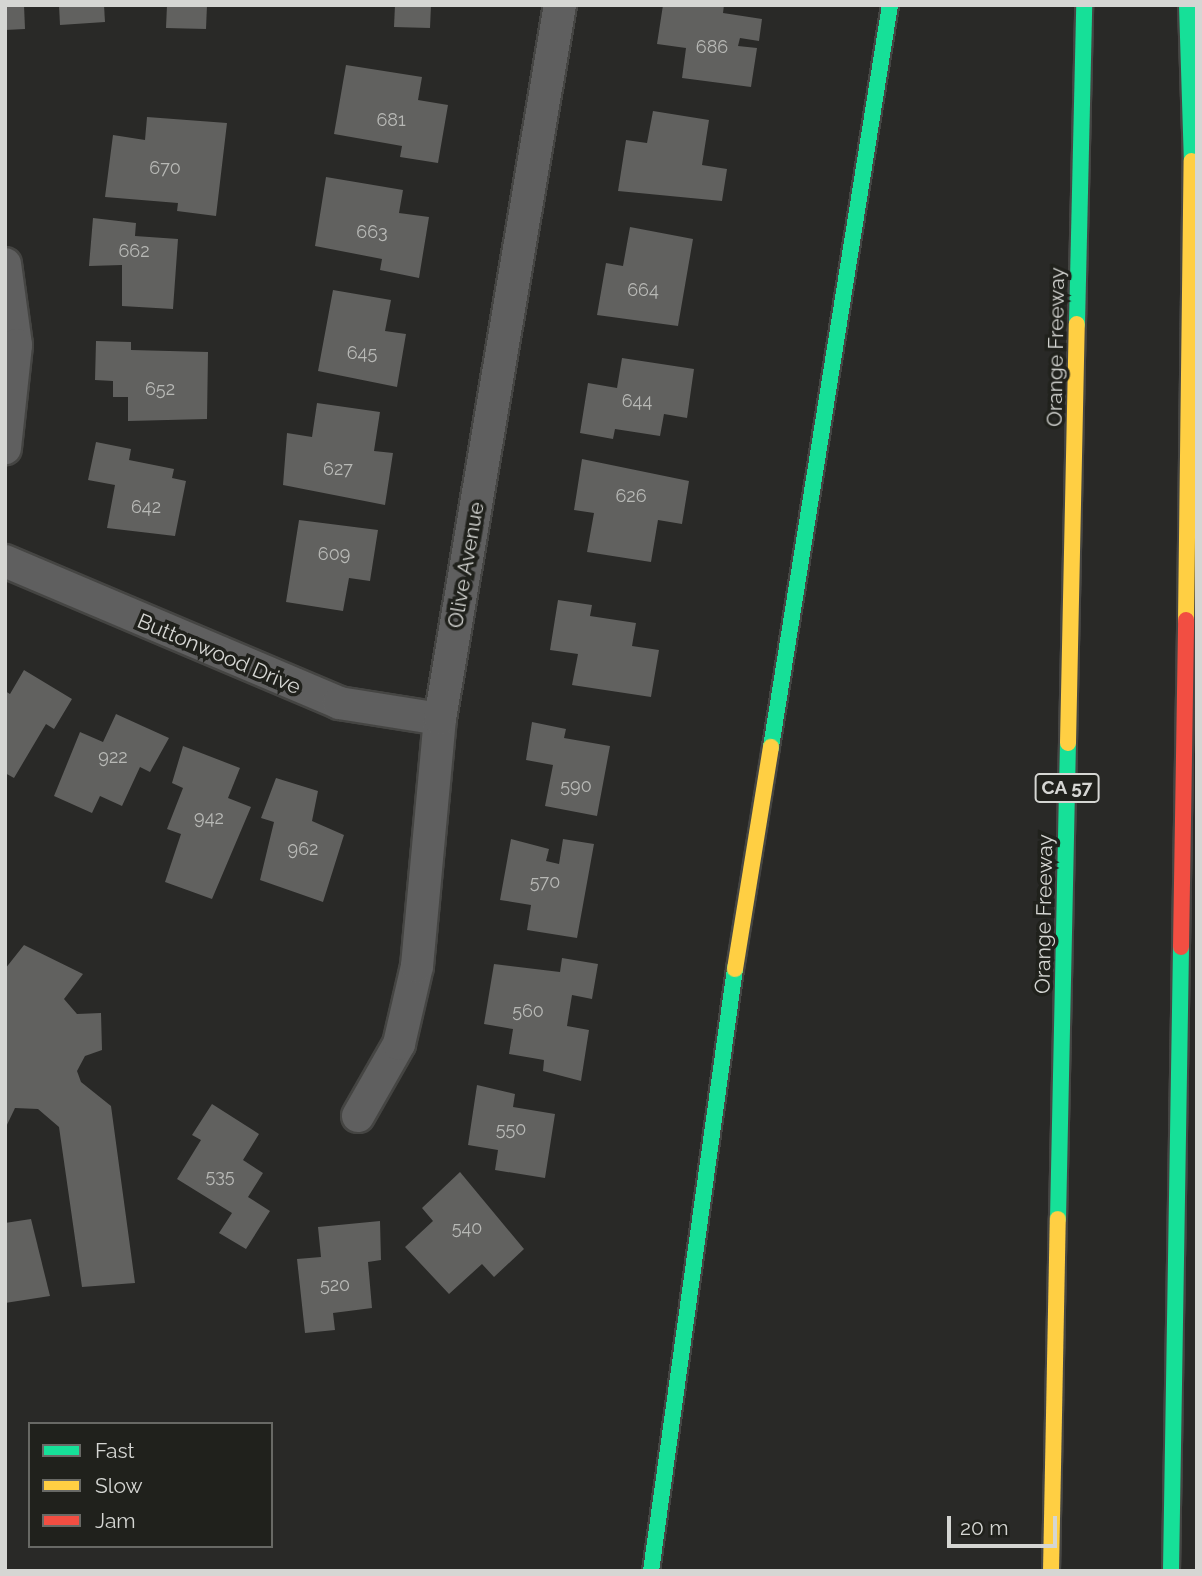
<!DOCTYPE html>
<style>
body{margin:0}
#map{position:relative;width:1202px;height:1576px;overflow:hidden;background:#292927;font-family:Raleway,sans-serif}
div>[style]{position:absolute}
.building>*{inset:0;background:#61615f}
.roads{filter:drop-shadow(2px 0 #454543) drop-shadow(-2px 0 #454543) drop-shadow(0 2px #454543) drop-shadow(0 -2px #454543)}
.street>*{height:32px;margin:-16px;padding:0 16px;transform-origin:16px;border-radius:16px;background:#5f5f5f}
.fast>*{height:16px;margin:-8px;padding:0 8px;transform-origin:8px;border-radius:8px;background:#16e098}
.slow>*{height:16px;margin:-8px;padding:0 8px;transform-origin:8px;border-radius:8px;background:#ffcf43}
.jam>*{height:16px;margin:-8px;padding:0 8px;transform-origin:8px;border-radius:8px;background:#f24e42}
span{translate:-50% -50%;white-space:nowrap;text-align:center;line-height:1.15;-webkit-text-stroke:7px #20211c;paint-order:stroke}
.number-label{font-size:18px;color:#b8b9b6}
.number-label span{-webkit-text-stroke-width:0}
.shield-label span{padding:2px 5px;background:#20211c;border:2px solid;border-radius:5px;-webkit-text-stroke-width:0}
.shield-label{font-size:19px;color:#d5d6d3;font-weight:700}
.street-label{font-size:21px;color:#d5d6d3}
.frame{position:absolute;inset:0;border:7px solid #d5d6d3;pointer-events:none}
.legend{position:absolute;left:28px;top:1422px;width:245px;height:126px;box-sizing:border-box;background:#20211c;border:2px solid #686965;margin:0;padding:9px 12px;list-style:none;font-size:21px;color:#d5d6d3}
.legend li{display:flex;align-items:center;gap:14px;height:35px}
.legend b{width:35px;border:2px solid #686965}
.scale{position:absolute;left:947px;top:1516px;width:110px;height:32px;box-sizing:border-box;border:4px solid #d5d6d3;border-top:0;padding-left:9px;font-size:21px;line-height:24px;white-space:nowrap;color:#d5d6d3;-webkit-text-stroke:5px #20211c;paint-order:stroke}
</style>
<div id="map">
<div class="building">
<i style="clip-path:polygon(5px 5px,24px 5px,25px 29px,5px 30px)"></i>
<i style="clip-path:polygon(59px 5px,104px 5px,105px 22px,60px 25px)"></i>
<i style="clip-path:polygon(167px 5px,207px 5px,206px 29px,166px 28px)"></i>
<i style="clip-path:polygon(395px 5px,431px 5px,430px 28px,394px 27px)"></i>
<i style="clip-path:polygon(663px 5px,724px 5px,723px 13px,762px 19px,759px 41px,740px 38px,738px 46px,757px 48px,751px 87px,682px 78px,686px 48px,657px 44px)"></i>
<i style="clip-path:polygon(346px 65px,422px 77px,418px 100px,448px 105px,438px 163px,400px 157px,402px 146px,334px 134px)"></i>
<i style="clip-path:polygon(653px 111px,709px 120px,702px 165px,727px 169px,722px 201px,618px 191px,626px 140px,647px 143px)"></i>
<i style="clip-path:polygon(147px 117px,227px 123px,216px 216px,177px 211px,178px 203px,105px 197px,113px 135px,145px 140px)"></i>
<i style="clip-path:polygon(326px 177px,403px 190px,399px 213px,429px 217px,419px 278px,380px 270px,382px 259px,315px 246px)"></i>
<i style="clip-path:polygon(93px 218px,136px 223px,135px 236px,178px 239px,173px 309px,122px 306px,122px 265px,89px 266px)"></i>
<i style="clip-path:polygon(630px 227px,693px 239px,678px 326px,597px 315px,606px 263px,623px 266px)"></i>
<i style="clip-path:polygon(333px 290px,391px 300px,385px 331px,406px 334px,397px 387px,318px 371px)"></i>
<i style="clip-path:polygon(96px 341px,131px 342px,131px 350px,208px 352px,207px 419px,128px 421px,128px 397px,113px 397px,113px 381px,95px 380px)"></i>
<i style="clip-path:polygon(622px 358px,694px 369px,687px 418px,664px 414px,660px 436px,615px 429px,613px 439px,580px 433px,588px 383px,617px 388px)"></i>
<i style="clip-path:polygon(317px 403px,380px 412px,374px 451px,393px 453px,385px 505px,283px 485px,287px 433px,312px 437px)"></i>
<i style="clip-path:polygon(96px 442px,131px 449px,129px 460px,174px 469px,172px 478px,186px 481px,175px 536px,107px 528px,115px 485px,88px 480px)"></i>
<i style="clip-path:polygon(582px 459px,689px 481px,682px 524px,658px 520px,651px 562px,587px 552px,594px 513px,574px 510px)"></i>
<i style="clip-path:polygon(299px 520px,378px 530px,370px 581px,349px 578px,343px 611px,286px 602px)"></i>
<i style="clip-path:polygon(558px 600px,592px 605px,590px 616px,636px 623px,632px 646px,659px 650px,651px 697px,572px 685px,578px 654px,550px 650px)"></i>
<i style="clip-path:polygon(24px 670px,72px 699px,54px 729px,46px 724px,14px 778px,5px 773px,5px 691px,10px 694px)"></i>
<i style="clip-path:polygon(116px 714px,169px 738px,150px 772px,140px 767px,122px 806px,100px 796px,92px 813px,54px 796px,80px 732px,103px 742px)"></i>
<i style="clip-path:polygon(532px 722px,566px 729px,564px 738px,610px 746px,597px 816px,545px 806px,553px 765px,526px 760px)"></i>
<i style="clip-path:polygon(183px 746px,240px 768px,228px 798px,251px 807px,212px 899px,165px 882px,181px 834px,167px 829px,183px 788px,172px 783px)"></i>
<i style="clip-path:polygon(276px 778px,318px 791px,312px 821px,344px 835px,323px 902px,260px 880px,274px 822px,261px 818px)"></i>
<i style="clip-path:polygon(511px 839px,549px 849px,546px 861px,559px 864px,563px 839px,594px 844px,577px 938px,527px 930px,531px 905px,500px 900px)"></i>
<i style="clip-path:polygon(24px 945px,83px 974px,64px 999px,77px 1014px,101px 1013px,102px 1050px,85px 1056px,77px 1071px,81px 1082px,111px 1106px,135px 1283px,82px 1287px,59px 1127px,38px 1109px,15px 1108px,5px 1129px,5px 969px)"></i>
<i style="clip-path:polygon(562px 958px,598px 964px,592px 999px,572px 995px,567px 1026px,589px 1030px,581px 1081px,543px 1071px,544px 1060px,509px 1054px,513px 1029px,484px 1024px,494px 964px,560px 972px)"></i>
<i style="clip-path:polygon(477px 1085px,515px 1094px,513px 1107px,555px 1114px,545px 1178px,495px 1170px,498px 1150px,468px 1145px)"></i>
<i style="clip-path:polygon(212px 1104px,259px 1134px,243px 1160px,263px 1173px,248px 1197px,270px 1211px,246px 1249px,219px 1233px,232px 1213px,177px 1179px,201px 1140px,192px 1135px)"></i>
<i style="clip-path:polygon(460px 1172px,524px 1249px,494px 1277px,482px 1264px,449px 1294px,405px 1247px,433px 1221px,422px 1208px)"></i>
<i style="clip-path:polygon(31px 1219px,50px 1296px,5px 1303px,5px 1223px)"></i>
<i style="clip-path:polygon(380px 1221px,381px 1260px,368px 1262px,372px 1308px,333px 1313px,335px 1330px,305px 1333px,297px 1259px,321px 1257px,318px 1227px)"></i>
</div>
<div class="roads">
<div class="street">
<i style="left:5px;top:264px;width:82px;rotate:82.3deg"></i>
<i style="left:16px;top:345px;width:104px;rotate:96.1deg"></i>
<i style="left:5px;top:561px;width:363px;rotate:23deg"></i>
<i style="left:339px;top:703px;width:102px;rotate:9deg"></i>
<i style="left:358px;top:1116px;width:83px;rotate:-60.3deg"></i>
<i style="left:399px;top:1044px;width:80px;rotate:-77deg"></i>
<i style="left:417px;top:966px;width:248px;rotate:-84.7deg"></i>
<i style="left:440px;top:719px;width:724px;rotate:-80.46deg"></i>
</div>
<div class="fast">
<i style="left:1187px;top:5px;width:156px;rotate:88.2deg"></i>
<i style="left:1077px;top:324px;width:319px;rotate:-88.7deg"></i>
<i style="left:771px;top:747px;width:751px;rotate:-80.89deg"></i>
<i style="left:1058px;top:1219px;width:476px;rotate:-88.8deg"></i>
<i style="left:651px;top:1571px;width:608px;rotate:-82.06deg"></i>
<i style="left:1171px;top:1571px;width:624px;rotate:-89.08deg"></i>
</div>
<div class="slow">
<i style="left:1186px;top:620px;width:459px;rotate:-89.3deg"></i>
<i style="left:1068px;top:743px;width:419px;rotate:-88.8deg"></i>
<i style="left:735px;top:969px;width:225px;rotate:-80.8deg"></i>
<i style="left:1051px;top:1571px;width:352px;rotate:-88.9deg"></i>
</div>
<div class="jam">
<i style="left:1181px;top:947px;width:327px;rotate:-89.1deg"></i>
</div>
</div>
<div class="number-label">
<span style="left:712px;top:47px">686</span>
<span style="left:391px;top:120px">681</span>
<span style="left:165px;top:168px">670</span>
<span style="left:372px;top:232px">663</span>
<span style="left:134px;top:251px">662</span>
<span style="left:643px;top:290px">664</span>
<span style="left:362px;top:353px">645</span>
<span style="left:160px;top:389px">652</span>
<span style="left:637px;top:401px">644</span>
<span style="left:338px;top:469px">627</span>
<span style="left:631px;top:496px">626</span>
<span style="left:146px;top:507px">642</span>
<span style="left:334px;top:554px">609</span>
<span style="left:113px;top:757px">922</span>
<span style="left:576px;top:786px">590</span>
<span style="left:209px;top:818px">942</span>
<span style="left:303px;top:849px">962</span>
<span style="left:545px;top:882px">570</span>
<span style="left:528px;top:1011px">560</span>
<span style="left:511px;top:1129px">550</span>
<span style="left:220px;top:1176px">535</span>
<span style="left:467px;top:1228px">540</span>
<span style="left:335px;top:1285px">520</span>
</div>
<div class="shield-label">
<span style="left:1067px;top:788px">CA 57</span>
</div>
<div class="street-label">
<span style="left:1056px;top:347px;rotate:-89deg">Orange Freeway</span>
<span style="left:466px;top:565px;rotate:-80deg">Olive Avenue</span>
<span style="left:219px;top:654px;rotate:23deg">Buttonwood Drive</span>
<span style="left:1044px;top:914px;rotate:-89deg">Orange Freeway</span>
</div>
<div class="frame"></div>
<ul class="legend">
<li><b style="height:9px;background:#16e098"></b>Fast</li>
<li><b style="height:9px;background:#ffcf43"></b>Slow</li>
<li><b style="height:9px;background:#f24e42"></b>Jam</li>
</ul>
<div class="scale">20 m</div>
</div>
